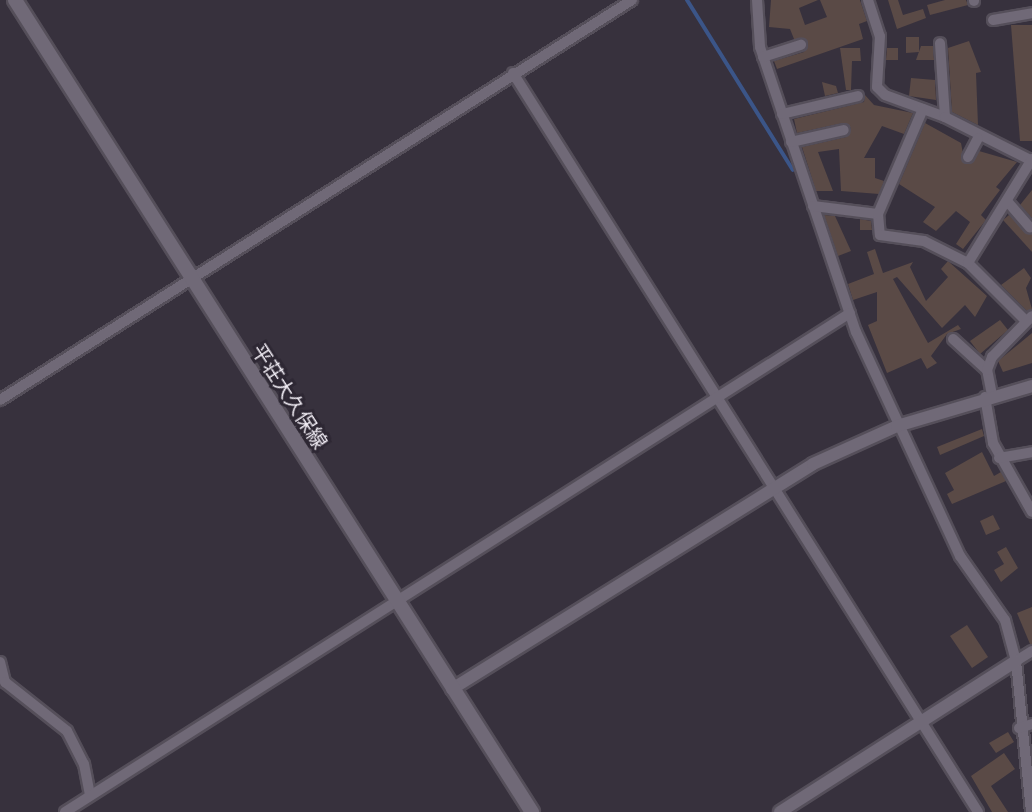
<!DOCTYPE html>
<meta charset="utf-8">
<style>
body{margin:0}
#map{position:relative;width:1032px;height:812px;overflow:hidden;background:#37313d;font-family:Ubuntu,"Noto Sans JP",sans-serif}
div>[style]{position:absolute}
.stream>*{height:4px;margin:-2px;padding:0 2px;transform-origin:2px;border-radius:2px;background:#3b5588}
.building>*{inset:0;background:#5a4a46}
.roads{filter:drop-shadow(2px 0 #554f5a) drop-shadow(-2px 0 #554f5a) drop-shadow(0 2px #554f5a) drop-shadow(0 -2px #554f5a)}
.minor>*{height:10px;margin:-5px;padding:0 5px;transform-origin:5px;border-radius:5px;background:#706977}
.tertiary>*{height:12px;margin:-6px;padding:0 6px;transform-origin:6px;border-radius:6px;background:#706977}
.secondary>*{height:14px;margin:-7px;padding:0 7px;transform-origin:7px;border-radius:7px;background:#706977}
span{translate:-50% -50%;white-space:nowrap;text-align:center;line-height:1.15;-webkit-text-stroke:6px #2d2733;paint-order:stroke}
.street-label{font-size:20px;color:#f0ecf4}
</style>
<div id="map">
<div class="stream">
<i style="left:687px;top:0;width:200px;rotate:58.1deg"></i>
</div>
<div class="building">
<i style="clip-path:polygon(771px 0,818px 0,799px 8px,805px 25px,827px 17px,820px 0,860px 0,867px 21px,859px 24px,863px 39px,777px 69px,774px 61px,804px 52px,808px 43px,794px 39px,790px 29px,769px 27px)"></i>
<i style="clip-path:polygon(888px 0,898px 0,903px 15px,923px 9px,926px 18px,897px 29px)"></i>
<i style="clip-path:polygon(945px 0,966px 0,968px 5px,930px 15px,927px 5px)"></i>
<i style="clip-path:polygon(1011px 25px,1032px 25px,1032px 141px,1020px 141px)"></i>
<i style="clip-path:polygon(906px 37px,919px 37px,919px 52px,906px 53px)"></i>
<i style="clip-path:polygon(969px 41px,981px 72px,976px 73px,978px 125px,952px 112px,948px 48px)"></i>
<i style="clip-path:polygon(921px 46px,933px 46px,934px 60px,916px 60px)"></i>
<i style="clip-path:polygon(840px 48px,860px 48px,861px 61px,852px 61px,851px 90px,846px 90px)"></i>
<i style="clip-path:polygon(887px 48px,898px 48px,898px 60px,886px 60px)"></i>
<i style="clip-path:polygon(911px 78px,935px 80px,936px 100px,909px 96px)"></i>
<i style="clip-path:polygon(822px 82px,836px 86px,838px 93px,825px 96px)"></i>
<i style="clip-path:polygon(865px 95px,874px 105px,913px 113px,904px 134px,882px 126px,864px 158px,875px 158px,875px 178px,884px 181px,879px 194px,841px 191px,839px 149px,818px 152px,833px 191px,816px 191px,802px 147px,846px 137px,851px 128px,843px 123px,797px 133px,794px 119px,864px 102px)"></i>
<i style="clip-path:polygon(925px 123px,961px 143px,965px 164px,979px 151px,1017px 162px,996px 187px,1000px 190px,981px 215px,986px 220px,963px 249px,956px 244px,970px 222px,956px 211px,936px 231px,923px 222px,935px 207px,899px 184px)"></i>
<i style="clip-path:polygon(1032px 190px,1032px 218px,1020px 205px)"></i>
<i style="clip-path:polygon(824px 215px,835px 216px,851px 251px,838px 256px)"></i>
<i style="clip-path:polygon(1009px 215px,1032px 234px,1032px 252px,1003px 220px)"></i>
<i style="clip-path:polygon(860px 219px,871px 221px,872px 230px,860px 230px)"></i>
<i style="clip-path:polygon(875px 249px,883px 273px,913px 262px,910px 267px,926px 301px,948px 277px,941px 269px,948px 261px,987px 296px,975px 317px,965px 305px,942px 328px,897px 277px,893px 279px,928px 343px,958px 325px,961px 329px,947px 334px,931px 356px,937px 363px,927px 369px,921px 358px,887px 373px,868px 325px,877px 321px,877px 292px,853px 300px,848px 284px,874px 274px,867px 252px)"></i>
<i style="clip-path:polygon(1024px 268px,1031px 278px,1026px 288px,1032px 309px,1027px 311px,1001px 285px)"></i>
<i style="clip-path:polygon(1000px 320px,1008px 330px,980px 354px,970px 341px)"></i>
<i style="clip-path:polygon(1032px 333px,1032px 363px,1003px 372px,998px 361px)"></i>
<i style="clip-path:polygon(982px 429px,984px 436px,940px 455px,937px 447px)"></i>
<i style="clip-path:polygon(982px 452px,994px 476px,1001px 472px,1006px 481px,952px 504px,947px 494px,954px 490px,945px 473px)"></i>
<i style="clip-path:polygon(993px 515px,1000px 529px,986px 535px,980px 521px)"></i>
<i style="clip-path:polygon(1006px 547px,1018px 568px,1001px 582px,994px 570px,1004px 564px,997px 552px)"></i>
<i style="clip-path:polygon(1032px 607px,1032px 644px,1030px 644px,1017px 613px)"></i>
<i style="clip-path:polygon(967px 625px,988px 657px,972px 668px,950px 636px)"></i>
<i style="clip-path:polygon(1008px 732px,1014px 742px,996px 753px,989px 743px)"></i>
<i style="clip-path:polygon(1004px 753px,1015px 769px,991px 786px,1008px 812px,992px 812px,971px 776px)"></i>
</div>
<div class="roads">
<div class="minor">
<i style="left:757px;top:0;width:47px;rotate:86.3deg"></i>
<i style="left:760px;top:47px;width:301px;rotate:71.4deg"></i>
<i style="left:856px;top:332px;width:247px;rotate:65.1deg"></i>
<i style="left:960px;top:556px;width:78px;rotate:54.9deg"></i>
<i style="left:1005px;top:620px;width:42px;rotate:75deg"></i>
<i style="left:1016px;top:661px;width:152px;rotate:84.3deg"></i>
<i style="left:868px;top:0;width:38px;rotate:72deg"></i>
<i style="left:880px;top:36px;width:51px;rotate:93.4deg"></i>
<i style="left:877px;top:87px;width:11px;rotate:45deg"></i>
<i style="left:885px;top:95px;width:64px;rotate:20.1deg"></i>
<i style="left:945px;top:117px;width:74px;rotate:-93.9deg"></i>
<i style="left:974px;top:0;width:1px;rotate:90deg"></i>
<i style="left:993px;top:20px;width:40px;rotate:-10deg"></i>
<i style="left:763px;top:57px;width:40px;rotate:-18deg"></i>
<i style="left:513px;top:73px;width:873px;rotate:57.82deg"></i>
<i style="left:782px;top:114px;width:78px;rotate:-13.3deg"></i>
<i style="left:945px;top:117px;width:95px;rotate:26.8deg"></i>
<i style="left:791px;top:142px;width:54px;rotate:-12.8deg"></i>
<i style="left:968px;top:157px;width:21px;rotate:-62deg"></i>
<i style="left:1007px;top:201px;width:35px;rotate:49deg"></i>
<i style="left:813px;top:206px;width:65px;rotate:7deg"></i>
<i style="left:878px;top:214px;width:21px;rotate:85deg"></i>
<i style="left:880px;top:235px;width:44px;rotate:7.8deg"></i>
<i style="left:924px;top:241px;width:49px;rotate:26.6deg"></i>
<i style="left:878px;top:214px;width:114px;rotate:-66.8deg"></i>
<i style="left:1025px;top:320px;width:81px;rotate:-135deg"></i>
<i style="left:968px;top:263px;width:122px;rotate:-58.4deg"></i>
<i style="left:953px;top:339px;width:46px;rotate:42.4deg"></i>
<i style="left:992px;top:395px;width:25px;rotate:-101deg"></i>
<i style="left:987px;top:370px;width:14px;rotate:-69deg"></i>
<i style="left:992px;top:357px;width:57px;rotate:-45.7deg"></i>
<i style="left:985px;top:397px;width:47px;rotate:80.1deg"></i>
<i style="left:993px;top:443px;width:79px;rotate:60.5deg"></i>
<i style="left:0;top:400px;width:748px;rotate:-32.33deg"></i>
<i style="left:999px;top:458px;width:34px;rotate:-10deg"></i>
<i style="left:1016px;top:661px;width:19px;rotate:-32deg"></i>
<i style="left:0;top:662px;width:21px;rotate:76deg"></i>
<i style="left:5px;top:682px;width:79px;rotate:38.3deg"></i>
<i style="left:67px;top:731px;width:37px;rotate:63deg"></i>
<i style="left:84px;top:764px;width:31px;rotate:79deg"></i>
<i style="left:1019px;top:728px;width:14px;rotate:-17deg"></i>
<i style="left:65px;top:812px;width:930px;rotate:-32.44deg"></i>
</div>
<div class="tertiary">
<i style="left:452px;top:689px;width:425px;rotate:-31.9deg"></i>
<i style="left:813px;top:464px;width:92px;rotate:-24.3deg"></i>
<i style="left:897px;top:426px;width:141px;rotate:-16.5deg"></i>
<i style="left:780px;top:812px;width:280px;rotate:-32.6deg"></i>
</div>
<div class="secondary">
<i style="left:15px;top:0;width:963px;rotate:57.52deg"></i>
</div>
</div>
<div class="street-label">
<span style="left:290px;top:396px;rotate:57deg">平荘大久保線</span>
</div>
</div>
